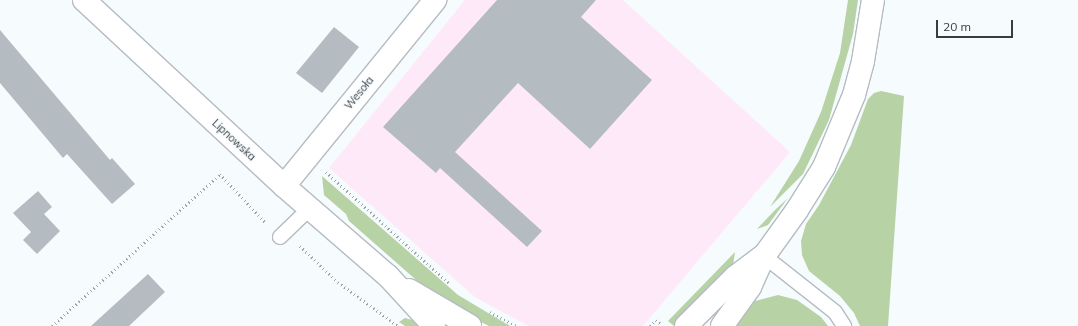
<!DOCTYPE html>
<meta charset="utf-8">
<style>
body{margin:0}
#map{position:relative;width:1078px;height:326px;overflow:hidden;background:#f6fbfe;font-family:Mulish,sans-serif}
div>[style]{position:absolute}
.commercial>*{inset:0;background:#fee9f8}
.green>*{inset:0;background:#b7d2a5}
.building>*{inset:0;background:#b4bbc1}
.path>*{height:2.5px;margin-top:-1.25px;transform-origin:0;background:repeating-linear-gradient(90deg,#9fa3a6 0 1px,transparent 0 4px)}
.roads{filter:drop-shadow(1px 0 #b5bcc2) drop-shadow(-1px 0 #b5bcc2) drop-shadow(0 1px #b5bcc2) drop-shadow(0 -1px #b5bcc2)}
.service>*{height:14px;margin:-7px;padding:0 7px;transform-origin:7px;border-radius:7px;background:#fff}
.minor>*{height:22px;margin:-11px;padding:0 11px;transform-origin:11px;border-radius:11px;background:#fff}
.secondary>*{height:22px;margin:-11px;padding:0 11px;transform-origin:11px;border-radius:11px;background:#fff}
span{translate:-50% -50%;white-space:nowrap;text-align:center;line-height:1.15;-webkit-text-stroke:3px #f6fbfe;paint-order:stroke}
.street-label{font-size:11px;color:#3a3c3f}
.scale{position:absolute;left:936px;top:20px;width:77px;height:18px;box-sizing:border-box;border:2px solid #3a3c3f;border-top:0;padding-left:5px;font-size:12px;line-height:14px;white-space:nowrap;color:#3a3c3f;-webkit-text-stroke:3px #f6fbfe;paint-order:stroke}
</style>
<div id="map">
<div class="commercial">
<i style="clip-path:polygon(465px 0,623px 0,790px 152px,643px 326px,529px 326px,476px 298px,329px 168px)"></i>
</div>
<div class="green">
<i style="clip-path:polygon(848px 0,858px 0,853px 34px,829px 120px,803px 174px,770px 207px,799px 161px,821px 112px,840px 53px)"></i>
<i style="clip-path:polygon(881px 91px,904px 96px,888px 326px,860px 326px,854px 313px,840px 296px,809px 271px,802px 255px,801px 241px,806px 224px,819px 205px,851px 145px,868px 99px,874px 93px)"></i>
<i style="clip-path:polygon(322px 176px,458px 295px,510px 326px,489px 326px,467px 315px,423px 286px,349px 221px,346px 214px,324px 195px)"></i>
<i style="clip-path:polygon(788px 198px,768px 225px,757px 229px,775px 210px)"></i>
<i style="clip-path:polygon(735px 252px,733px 266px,674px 326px,668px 321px)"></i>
<i style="clip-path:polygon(778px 295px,797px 300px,821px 317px,828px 326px,731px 326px,755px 301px)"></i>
<i style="clip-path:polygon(405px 318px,412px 320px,420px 326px,405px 326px,399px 322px)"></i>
</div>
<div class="building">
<i style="clip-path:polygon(497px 0,596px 0,581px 17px,652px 80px,590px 149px,518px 83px,455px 152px,542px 231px,527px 247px,440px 168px,436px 173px,383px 127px)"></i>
<i style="clip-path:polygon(334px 27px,359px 47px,322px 93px,296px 73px)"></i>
<i style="clip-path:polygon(0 30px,110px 160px,112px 158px,135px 184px,112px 204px,67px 154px,63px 158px,0 83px)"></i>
<i style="clip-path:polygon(38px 191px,52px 207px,44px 214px,60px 231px,37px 254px,23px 240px,31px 232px,13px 213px)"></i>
<i style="clip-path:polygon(148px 274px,165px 292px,129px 326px,91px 326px)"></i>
</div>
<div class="path">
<i style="left:326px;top:172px;width:167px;rotate:42.1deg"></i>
<i style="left:300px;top:246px;width:52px;rotate:43.5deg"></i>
<i style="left:338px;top:282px;width:74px;rotate:36.3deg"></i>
<i style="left:490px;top:312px;width:30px;rotate:28deg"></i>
<i style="left:52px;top:326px;width:227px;rotate:-42.1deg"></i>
<i style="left:220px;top:174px;width:67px;rotate:46.8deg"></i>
<i style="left:650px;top:326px;width:8px;rotate:-45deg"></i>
<i style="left:656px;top:320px;width:6px;rotate:39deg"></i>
</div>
<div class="roads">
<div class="service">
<i style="left:280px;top:237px;width:40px;rotate:-44deg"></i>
<i style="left:764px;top:256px;width:90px;rotate:38.3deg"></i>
<i style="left:835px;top:312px;width:17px;rotate:57deg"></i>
</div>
<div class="minor">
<i style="left:284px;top:186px;width:240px;rotate:-50.9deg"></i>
</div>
<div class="secondary">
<i style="left:84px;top:0;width:273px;rotate:42.9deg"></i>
<i style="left:284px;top:186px;width:138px;rotate:40.9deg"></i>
<i style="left:388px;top:276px;width:68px;rotate:47.4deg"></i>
<i style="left:409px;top:290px;width:71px;rotate:30.5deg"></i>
<i style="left:686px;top:326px;width:69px;rotate:-45deg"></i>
<i style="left:735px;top:277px;width:35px;rotate:-37deg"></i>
<i style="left:722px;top:326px;width:48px;rotate:-54.3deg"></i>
<i style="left:750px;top:287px;width:34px;rotate:-66deg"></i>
<i style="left:764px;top:256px;width:57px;rotate:-54.3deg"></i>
<i style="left:797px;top:210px;width:51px;rotate:-57.9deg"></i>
<i style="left:824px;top:167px;width:78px;rotate:-67.4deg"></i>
<i style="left:854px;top:95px;width:35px;rotate:-75deg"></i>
<i style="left:863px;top:61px;width:62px;rotate:-80.7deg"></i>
</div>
</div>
<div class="street-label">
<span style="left:359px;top:93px;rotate:-51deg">Wesoła</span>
<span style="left:234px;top:140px;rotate:43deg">Lipnowska</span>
</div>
<div class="scale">20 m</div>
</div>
